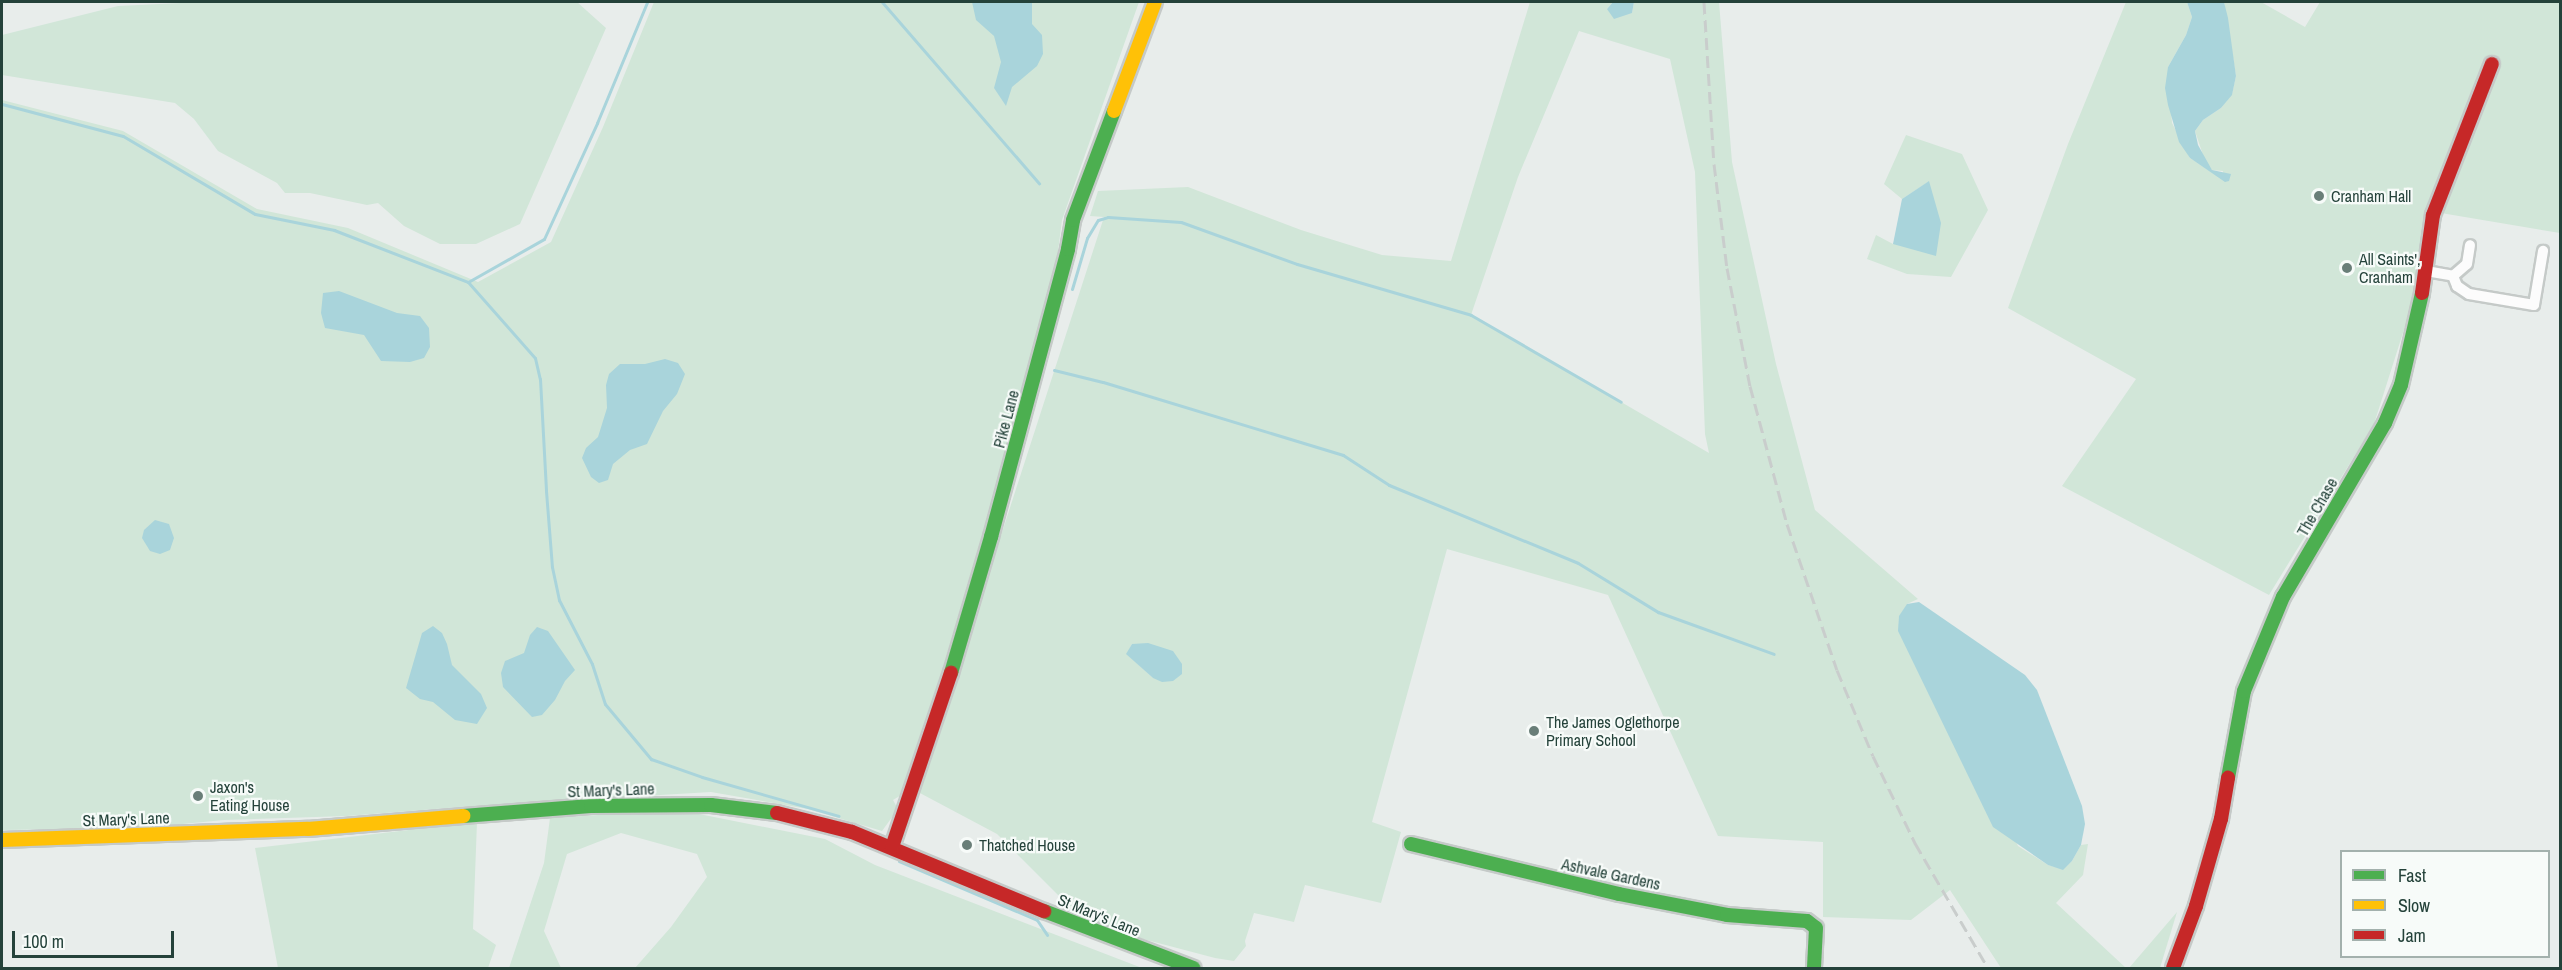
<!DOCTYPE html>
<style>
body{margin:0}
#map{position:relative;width:2562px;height:970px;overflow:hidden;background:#e8edeb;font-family:"Archivo Narrow",sans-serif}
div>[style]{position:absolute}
.green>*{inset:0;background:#d1e6d8}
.water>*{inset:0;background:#a9d4db}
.stream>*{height:3px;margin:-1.5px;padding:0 1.5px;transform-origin:1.5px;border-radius:1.5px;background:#a9d4db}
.roads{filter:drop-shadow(2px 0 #c5cac8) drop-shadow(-2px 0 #c5cac8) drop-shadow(0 2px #c5cac8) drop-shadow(0 -2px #c5cac8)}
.street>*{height:10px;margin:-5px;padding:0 5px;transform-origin:5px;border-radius:5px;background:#fcfcfc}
.fast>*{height:14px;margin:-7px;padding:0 7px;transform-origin:7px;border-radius:7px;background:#4caf50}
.slow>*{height:14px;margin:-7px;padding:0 7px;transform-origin:7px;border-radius:7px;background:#ffc107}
.jam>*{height:14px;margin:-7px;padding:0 7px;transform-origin:7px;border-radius:7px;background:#c62828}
.rail>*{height:3px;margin-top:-1.5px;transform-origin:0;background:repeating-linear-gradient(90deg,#c9cdcc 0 12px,transparent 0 18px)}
.dots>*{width:16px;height:16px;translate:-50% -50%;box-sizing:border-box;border:3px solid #f7fbf9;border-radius:50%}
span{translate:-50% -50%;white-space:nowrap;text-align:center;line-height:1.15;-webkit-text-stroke:4.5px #f7fbf9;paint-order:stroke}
.poi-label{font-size:16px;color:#24423a}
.left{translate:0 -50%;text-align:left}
.street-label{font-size:16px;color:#24423a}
.frame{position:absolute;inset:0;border:3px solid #24423a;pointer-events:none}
.legend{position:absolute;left:2340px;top:850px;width:210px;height:108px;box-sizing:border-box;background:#f7fbf9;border:2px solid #a3b1ad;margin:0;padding:8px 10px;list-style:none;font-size:18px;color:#24423a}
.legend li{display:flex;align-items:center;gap:12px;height:30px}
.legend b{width:30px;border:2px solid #a3b1ad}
.scale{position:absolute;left:12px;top:931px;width:162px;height:27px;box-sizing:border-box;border:3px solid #24423a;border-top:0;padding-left:8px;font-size:18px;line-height:21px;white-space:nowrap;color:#24423a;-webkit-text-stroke:4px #f7fbf9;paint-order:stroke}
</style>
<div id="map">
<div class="green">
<i style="clip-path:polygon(201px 2px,577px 2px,606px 28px,520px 224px,476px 244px,440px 244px,404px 226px,378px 203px,367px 205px,310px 193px,285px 193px,277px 183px,218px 151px,194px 119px,175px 103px,2px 75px,2px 35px,118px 6px)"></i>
<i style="clip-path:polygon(654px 2px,1139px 2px,1062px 220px,1057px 259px,984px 534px,939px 683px,903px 794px,893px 800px,898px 809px,882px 831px,808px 809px,711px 792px,473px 806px,347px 816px,224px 820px,141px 828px,2px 830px,2px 100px,123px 131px,257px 209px,348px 228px,478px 282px,551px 242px,603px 127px)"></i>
<i style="clip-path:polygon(evenodd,1530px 2px,1613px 2px,1607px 9px,1632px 13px,1634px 2px,1719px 2px,1732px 162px,1776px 364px,1815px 510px,1918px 599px,1907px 604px,2018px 846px,2048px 865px,2063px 869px,2072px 861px,2081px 845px,2088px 844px,2083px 875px,2056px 903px,2126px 968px,2001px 968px,1950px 890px,1911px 920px,1823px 917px,1823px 842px,1718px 836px,1608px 595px,1447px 549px,1372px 822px,1401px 832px,1381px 903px,1305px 885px,1294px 922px,1254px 913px,1245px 941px,1246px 946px,1234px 961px,1215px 958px,1105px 929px,1061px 911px,1061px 898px,997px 834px,918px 792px,1104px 217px,1090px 216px,1098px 191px,1188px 187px,1301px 230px,1382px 255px,1451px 261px,1530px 2px,1579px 31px,1670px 59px,1695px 172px,1705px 434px,1709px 453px,1471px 315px,1518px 177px,1579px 31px,1530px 2px,1132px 644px,1153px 678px,1127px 654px,1132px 644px)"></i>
<i style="clip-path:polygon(2126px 2px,2187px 2px,2192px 17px,2186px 35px,2168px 67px,2172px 123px,2190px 158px,2222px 179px,2223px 171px,2212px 170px,2205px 161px,2195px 131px,2203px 120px,2221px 108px,2232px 94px,2236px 76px,2224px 2px,2261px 2px,2305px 27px,2320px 2px,2560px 2px,2560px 233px,2441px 213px,2374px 424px,2269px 595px,2062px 486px,2136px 379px,2008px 308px,2068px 144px)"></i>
<i style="clip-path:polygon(1906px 135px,1962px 154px,1988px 210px,1951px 277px,1907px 274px,1867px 259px,1876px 235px,1893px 244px,1928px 182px,1902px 199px,1884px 184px)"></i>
<i style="clip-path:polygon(679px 810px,825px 839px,875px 865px,1142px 968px,635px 968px,671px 927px,707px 877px,697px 854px,621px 833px,567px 854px,544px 931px,561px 968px,509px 968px,544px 863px,550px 818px)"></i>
<i style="clip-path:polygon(477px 822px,473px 929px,496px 945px,488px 968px,278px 968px,255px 848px)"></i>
<i style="clip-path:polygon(2177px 912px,2160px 968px,2129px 968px)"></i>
</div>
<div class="water">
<i style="clip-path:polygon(972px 2px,1032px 2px,1032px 24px,1042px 35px,1043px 54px,1037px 66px,1012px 87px,1006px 106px,994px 88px,1001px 62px,994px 36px,976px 20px)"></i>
<i style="clip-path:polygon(1613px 2px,1634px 2px,1632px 13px,1614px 19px,1607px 9px)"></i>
<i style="clip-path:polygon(2187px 2px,2224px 2px,2228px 18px,2236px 76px,2232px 95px,2221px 108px,2203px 120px,2195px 131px,2198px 145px,2212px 170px,2231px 174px,2229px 181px,2225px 182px,2190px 158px,2179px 142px,2168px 105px,2165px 88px,2168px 67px,2186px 35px,2192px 17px)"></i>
<i style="clip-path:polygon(1929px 181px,1941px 223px,1936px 256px,1893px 244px,1902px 199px)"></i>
<i style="clip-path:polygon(339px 291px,397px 313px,420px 316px,429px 328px,430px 347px,424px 358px,410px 362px,381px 361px,364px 335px,325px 328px,321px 313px,323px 293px)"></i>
<i style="clip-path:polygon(665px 359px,678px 363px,685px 374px,677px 394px,663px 411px,647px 444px,630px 450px,613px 464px,608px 480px,599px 483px,591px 477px,582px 458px,586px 448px,598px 437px,607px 408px,606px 385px,609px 374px,620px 364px,645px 364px)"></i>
<i style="clip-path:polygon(155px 520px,169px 524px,174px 538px,170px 550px,160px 554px,150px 551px,142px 538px,144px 530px)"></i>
<i style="clip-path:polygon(1919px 602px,2025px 675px,2037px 690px,2082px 806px,2085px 824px,2081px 845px,2072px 861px,2063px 870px,2048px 865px,1993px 827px,1898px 631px,1899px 616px,1907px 604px)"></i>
<i style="clip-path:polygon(433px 626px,442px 633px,447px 644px,452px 665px,481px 694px,487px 708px,477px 724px,455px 720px,433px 702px,420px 699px,406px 688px,422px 633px)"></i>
<i style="clip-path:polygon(537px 627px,548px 631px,575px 670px,565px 681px,555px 700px,542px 715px,532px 717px,503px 687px,501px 673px,505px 661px,524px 653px,530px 635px)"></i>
<i style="clip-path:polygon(1148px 643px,1173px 651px,1182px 664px,1182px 674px,1173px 681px,1162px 682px,1153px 678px,1126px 654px,1132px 644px)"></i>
</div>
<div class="stream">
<i style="left:882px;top:2px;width:240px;rotate:49.1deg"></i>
<i style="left:2px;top:104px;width:125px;rotate:14.8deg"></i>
<i style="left:123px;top:136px;width:153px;rotate:30.6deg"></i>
<i style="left:255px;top:214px;width:81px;rotate:11.4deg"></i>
<i style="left:334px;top:230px;width:144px;rotate:21.2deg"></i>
<i style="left:468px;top:282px;width:101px;rotate:48.6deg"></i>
<i style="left:535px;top:358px;width:22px;rotate:77deg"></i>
<i style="left:540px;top:379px;width:112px;rotate:86.9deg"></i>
<i style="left:546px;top:491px;width:76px;rotate:85.5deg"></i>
<i style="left:552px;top:567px;width:34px;rotate:78deg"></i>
<i style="left:559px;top:600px;width:72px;rotate:62.7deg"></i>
<i style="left:592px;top:664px;width:42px;rotate:72deg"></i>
<i style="left:605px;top:704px;width:72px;rotate:50.1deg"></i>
<i style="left:651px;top:759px;width:54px;rotate:19.4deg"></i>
<i style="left:702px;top:777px;width:142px;rotate:15.9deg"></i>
<i style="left:468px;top:282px;width:87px;rotate:-29.5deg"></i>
<i style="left:544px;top:239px;width:128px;rotate:-65.4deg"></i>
<i style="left:597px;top:123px;width:131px;rotate:-67.5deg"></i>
<i style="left:1072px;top:289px;width:53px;rotate:-73.6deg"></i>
<i style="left:1087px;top:238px;width:21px;rotate:-59deg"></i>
<i style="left:1098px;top:220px;width:10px;rotate:-17deg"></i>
<i style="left:1108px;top:217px;width:73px;rotate:3.9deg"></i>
<i style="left:1181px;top:222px;width:123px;rotate:19.9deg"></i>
<i style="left:1297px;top:264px;width:181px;rotate:16.3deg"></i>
<i style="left:1471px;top:315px;width:173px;rotate:30.1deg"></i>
<i style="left:1054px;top:370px;width:50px;rotate:13.8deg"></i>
<i style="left:1103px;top:382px;width:251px;rotate:16.9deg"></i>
<i style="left:1343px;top:455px;width:55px;rotate:33.1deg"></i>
<i style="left:1389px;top:485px;width:204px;rotate:22.4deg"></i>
<i style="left:1578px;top:563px;width:94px;rotate:31.5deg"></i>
<i style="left:1658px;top:612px;width:123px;rotate:19.9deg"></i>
<i style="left:899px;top:861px;width:150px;rotate:23.1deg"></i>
<i style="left:1037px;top:920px;width:18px;rotate:56deg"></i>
</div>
<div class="roads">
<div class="street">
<i style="left:2426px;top:271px;width:27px;rotate:10deg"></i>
<i style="left:2453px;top:276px;width:11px;rotate:68deg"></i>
<i style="left:2457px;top:286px;width:14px;rotate:34deg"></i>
<i style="left:2469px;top:294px;width:66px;rotate:9.6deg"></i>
<i style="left:2534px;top:305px;width:55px;rotate:-80.5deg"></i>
<i style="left:2453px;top:276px;width:18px;rotate:-41deg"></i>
<i style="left:2467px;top:264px;width:19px;rotate:-81deg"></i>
</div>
<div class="fast">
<i style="left:951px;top:673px;width:142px;rotate:-73.6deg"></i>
<i style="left:991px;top:537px;width:298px;rotate:-75deg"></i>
<i style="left:1068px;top:249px;width:29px;rotate:-80deg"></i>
<i style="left:1073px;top:220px;width:116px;rotate:-69.4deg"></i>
<i style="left:2228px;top:778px;width:88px;rotate:-79.6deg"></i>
<i style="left:2244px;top:691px;width:102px;rotate:-67.5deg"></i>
<i style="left:2283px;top:597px;width:202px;rotate:-59.6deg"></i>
<i style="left:2385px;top:423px;width:41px;rotate:-67.2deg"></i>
<i style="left:2401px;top:385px;width:94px;rotate:-77.1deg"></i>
<i style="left:463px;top:816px;width:128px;rotate:-4.5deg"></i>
<i style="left:591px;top:806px;width:120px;rotate:-0.5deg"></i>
<i style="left:711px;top:805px;width:66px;rotate:6.9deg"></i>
<i style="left:1411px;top:844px;width:214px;rotate:13.5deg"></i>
<i style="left:1619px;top:894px;width:110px;rotate:11deg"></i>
<i style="left:1727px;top:915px;width:80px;rotate:4.3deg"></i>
<i style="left:1807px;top:921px;width:11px;rotate:38deg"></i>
<i style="left:1816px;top:928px;width:40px;rotate:92.9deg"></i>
<i style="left:1044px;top:911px;width:160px;rotate:20.9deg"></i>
</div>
<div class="slow">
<i style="left:1114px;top:111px;width:116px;rotate:-69.4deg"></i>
<i style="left:2px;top:840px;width:306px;rotate:-2.1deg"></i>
<i style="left:308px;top:829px;width:156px;rotate:-4.8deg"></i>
</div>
<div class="jam">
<i style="left:2422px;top:293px;width:79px;rotate:-82deg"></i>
<i style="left:2433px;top:215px;width:162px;rotate:-68.7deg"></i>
<i style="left:777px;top:813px;width:77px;rotate:14.2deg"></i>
<i style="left:852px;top:832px;width:208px;rotate:22.4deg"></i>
<i style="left:892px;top:847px;width:184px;rotate:-71.3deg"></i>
<i style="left:2173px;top:968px;width:66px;rotate:-69.6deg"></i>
<i style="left:2196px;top:906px;width:91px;rotate:-74deg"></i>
<i style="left:2221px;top:819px;width:42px;rotate:-80.3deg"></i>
</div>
</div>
<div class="rail">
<i style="left:1704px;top:2px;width:162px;rotate:86.5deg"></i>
<i style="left:1714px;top:164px;width:105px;rotate:82.9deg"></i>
<i style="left:1727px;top:268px;width:120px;rotate:79deg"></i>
<i style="left:1750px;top:386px;width:143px;rotate:75deg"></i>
<i style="left:1787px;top:524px;width:154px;rotate:71.1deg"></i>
<i style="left:1837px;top:670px;width:93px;rotate:67.3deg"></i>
<i style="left:1873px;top:756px;width:97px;rotate:64.2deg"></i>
<i style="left:1915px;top:843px;width:145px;rotate:59.7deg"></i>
</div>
<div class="dots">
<i style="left:2319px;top:196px;background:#697e78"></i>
<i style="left:2347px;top:268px;background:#697e78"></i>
<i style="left:1534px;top:731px;background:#697e78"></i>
<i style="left:198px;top:796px;background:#697e78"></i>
<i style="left:967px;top:845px;background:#697e78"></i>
</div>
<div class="poi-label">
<span class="left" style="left:2331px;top:196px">Cranham Hall</span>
<span class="left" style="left:2359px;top:268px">All Saints',<br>Cranham</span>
<span class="left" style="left:1546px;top:731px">The James Oglethorpe<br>Primary School</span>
<span class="left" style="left:210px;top:796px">Jaxon's<br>Eating House</span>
<span class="left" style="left:979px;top:845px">Thatched House</span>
</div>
<div class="street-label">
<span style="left:1006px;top:419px;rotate:-75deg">Pike Lane</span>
<span style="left:2317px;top:507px;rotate:-60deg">The Chase</span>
<span style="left:611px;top:790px;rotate:-2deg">St Mary's Lane</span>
<span style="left:126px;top:819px;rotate:-2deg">St Mary's Lane</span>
<span style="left:1611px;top:874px;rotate:12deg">Ashvale Gardens</span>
<span style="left:1099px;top:915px;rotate:22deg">St Mary's Lane</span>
</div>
<div class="frame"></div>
<ul class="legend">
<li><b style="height:8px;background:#4caf50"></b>Fast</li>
<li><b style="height:8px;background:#ffc107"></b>Slow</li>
<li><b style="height:8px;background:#c62828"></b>Jam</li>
</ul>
<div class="scale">100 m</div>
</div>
